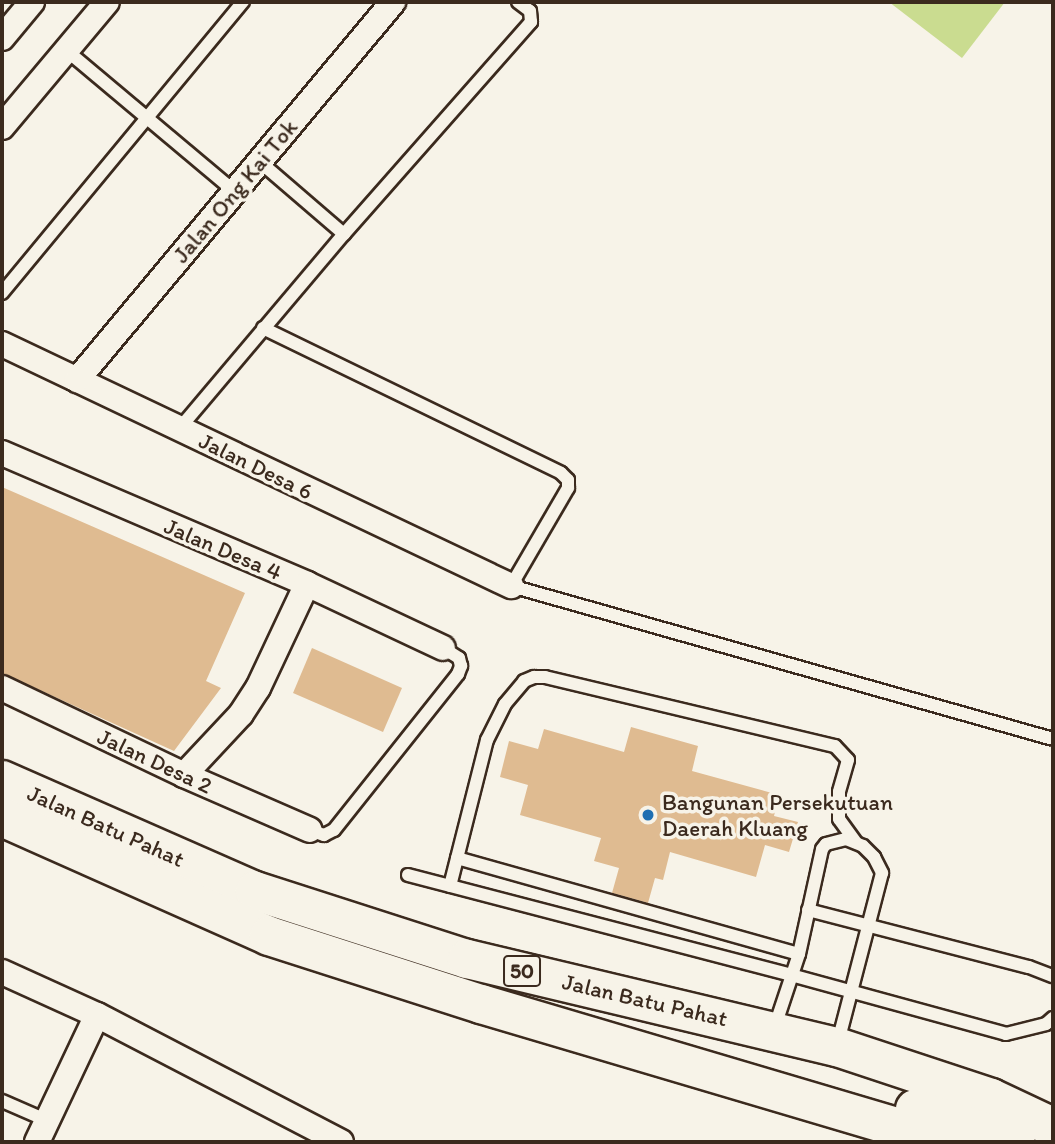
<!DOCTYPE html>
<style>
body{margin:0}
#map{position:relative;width:1055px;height:1144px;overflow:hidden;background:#f7f3e8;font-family:Itim,sans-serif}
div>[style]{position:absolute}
.green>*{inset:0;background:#cadc90}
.building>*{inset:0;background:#dfbb91}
.roads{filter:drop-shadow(2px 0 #3b2a1e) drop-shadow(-2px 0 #3b2a1e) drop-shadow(0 2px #3b2a1e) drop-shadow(0 -2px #3b2a1e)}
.service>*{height:12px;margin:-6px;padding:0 6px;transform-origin:6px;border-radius:6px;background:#f7f3e8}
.minor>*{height:24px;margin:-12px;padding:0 12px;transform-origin:12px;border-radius:12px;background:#f7f3e8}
.trunk>*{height:38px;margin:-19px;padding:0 19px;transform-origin:19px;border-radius:19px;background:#f7f3e8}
.dots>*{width:19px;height:19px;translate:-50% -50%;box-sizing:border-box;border:4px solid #f7f3e8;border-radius:50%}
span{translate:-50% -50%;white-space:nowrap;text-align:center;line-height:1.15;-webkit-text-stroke:7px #f7f3e8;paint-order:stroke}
.shield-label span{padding:2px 5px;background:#f7f3e8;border:2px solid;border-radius:5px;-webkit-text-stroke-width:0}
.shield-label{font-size:21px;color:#3b2a1e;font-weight:700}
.street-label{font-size:23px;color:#3b2a1e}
.poi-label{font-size:23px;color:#3b2a1e}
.left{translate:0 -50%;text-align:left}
.frame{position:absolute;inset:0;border:4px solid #3b2a1e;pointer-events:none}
</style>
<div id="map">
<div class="green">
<i style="clip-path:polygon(889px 2px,1005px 2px,962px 58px)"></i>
</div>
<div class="building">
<i style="clip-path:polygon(2px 487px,245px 593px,206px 681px,221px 688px,174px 751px,2px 673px)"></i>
<i style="clip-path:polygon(312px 648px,402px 688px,383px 732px,293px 693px)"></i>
<i style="clip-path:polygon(631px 727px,698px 746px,692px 771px,779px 795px,774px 816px,798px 822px,789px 852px,765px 845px,756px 877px,670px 852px,663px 880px,655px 878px,648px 903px,612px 893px,619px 868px,594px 861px,601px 838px,520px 815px,528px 785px,500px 777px,509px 741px,538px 749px,544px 729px,624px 752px)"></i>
</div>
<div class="roads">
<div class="service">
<i style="left:66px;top:50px;width:219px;rotate:40deg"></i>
<i style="left:259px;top:161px;width:112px;rotate:40.7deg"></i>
<i style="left:2px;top:293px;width:378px;rotate:-50.4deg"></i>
<i style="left:263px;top:328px;width:331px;rotate:25.9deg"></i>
<i style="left:561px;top:473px;width:10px;rotate:45deg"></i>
<i style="left:568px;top:480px;width:8px;rotate:90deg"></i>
<i style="left:568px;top:488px;width:113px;rotate:120.2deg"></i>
<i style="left:511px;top:586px;width:563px;rotate:15.76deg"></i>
<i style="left:179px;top:429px;width:255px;rotate:-49.8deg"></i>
<i style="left:344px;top:234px;width:283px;rotate:-48.6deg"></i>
<i style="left:531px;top:22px;width:11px;rotate:-95deg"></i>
<i style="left:530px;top:11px;width:15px;rotate:-143deg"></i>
<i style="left:310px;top:830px;width:15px;rotate:20deg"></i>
<i style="left:324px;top:835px;width:11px;rotate:-27deg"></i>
<i style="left:334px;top:830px;width:199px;rotate:-51.5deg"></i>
<i style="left:458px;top:674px;width:9px;rotate:-69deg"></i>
<i style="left:461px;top:666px;width:8px;rotate:-104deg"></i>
<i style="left:459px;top:658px;width:19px;rotate:-148deg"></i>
<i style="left:457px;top:858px;width:355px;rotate:15.7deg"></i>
<i style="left:408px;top:875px;width:396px;rotate:14.6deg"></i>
<i style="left:791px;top:975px;width:223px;rotate:15.3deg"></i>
<i style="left:1006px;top:1034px;width:41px;rotate:-14deg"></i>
<i style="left:1046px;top:1024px;width:9px;rotate:-41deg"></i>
<i style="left:450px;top:886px;width:151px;rotate:-75.8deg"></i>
<i style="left:487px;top:740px;width:40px;rotate:-63.4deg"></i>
<i style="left:505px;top:704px;width:30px;rotate:-50deg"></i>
<i style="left:524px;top:681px;width:11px;rotate:-22deg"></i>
<i style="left:534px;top:677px;width:11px"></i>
<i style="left:545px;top:677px;width:298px;rotate:13.4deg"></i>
<i style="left:835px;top:746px;width:19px;rotate:47deg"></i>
<i style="left:848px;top:760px;width:33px;rotate:106deg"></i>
<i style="left:839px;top:792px;width:27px;rotate:90deg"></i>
<i style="left:839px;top:819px;width:29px;rotate:54deg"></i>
<i style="left:808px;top:910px;width:228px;rotate:14.5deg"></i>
<i style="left:1029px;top:967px;width:26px;rotate:21deg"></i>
<i style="left:774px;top:1029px;width:79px;rotate:-71.6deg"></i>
<i style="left:799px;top:954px;width:107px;rotate:-77.6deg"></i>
<i style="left:822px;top:849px;width:6px;rotate:-51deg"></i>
<i style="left:826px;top:844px;width:21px;rotate:-14deg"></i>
<i style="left:846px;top:839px;width:18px;rotate:22deg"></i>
<i style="left:863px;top:846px;width:16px;rotate:45deg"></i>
<i style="left:874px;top:857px;width:18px;rotate:63deg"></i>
<i style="left:882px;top:873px;width:175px;rotate:104.6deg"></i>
<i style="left:2px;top:1101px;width:48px;rotate:23.4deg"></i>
</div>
<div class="minor">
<i style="left:2px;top:38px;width:47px;rotate:-50.2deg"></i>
<i style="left:2px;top:127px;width:163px;rotate:-50deg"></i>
<i style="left:2px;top:344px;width:564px;rotate:25.43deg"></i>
<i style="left:77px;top:380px;width:493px;rotate:-50.1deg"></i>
<i style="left:2px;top:453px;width:332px;rotate:23.2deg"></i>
<i style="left:307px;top:584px;width:150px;rotate:25.2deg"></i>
<i style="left:2px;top:688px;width:202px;rotate:25.5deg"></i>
<i style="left:184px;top:775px;width:137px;rotate:23.6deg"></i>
<i style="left:184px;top:775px;width:83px;rotate:-46.9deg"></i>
<i style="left:241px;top:714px;width:31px;rotate:-57deg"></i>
<i style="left:258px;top:688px;width:115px;rotate:-64.8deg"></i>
<i style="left:2px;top:972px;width:104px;rotate:24.4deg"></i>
<i style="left:97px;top:1015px;width:275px;rotate:27.5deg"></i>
<i style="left:37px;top:1142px;width:140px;rotate:-64.7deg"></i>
</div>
<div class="trunk">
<i style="left:2px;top:780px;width:276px;rotate:23.7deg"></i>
<i style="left:255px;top:891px;width:223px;rotate:17.8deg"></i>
<i style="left:467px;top:959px;width:380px;rotate:13.4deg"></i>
<i style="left:837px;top:1047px;width:162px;rotate:18.3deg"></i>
<i style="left:991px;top:1098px;width:68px;rotate:25.1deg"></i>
<i style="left:2px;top:817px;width:292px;rotate:24deg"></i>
<i style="left:269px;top:936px;width:223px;rotate:17.8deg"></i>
<i style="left:481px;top:1004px;width:485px;rotate:16.5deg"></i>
<i style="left:915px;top:1109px;width:106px;rotate:18.1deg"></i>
</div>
</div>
<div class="dots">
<i style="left:648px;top:815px;background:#1f6fb2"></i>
</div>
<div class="shield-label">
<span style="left:522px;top:971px">50</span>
</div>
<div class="street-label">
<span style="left:235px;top:191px;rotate:-50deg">Jalan Ong Kai Tok</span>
<span style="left:256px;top:466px;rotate:26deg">Jalan Desa 6</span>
<span style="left:223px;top:549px;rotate:23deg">Jalan Desa 4</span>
<span style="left:155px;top:761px;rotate:25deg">Jalan Desa 2</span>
<span style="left:106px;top:826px;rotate:24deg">Jalan Batu Pahat</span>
<span style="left:645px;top:1000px;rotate:13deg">Jalan Batu Pahat</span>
</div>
<div class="poi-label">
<span class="left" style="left:662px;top:815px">Bangunan Persekutuan<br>Daerah Kluang</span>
</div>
<div class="frame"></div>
</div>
